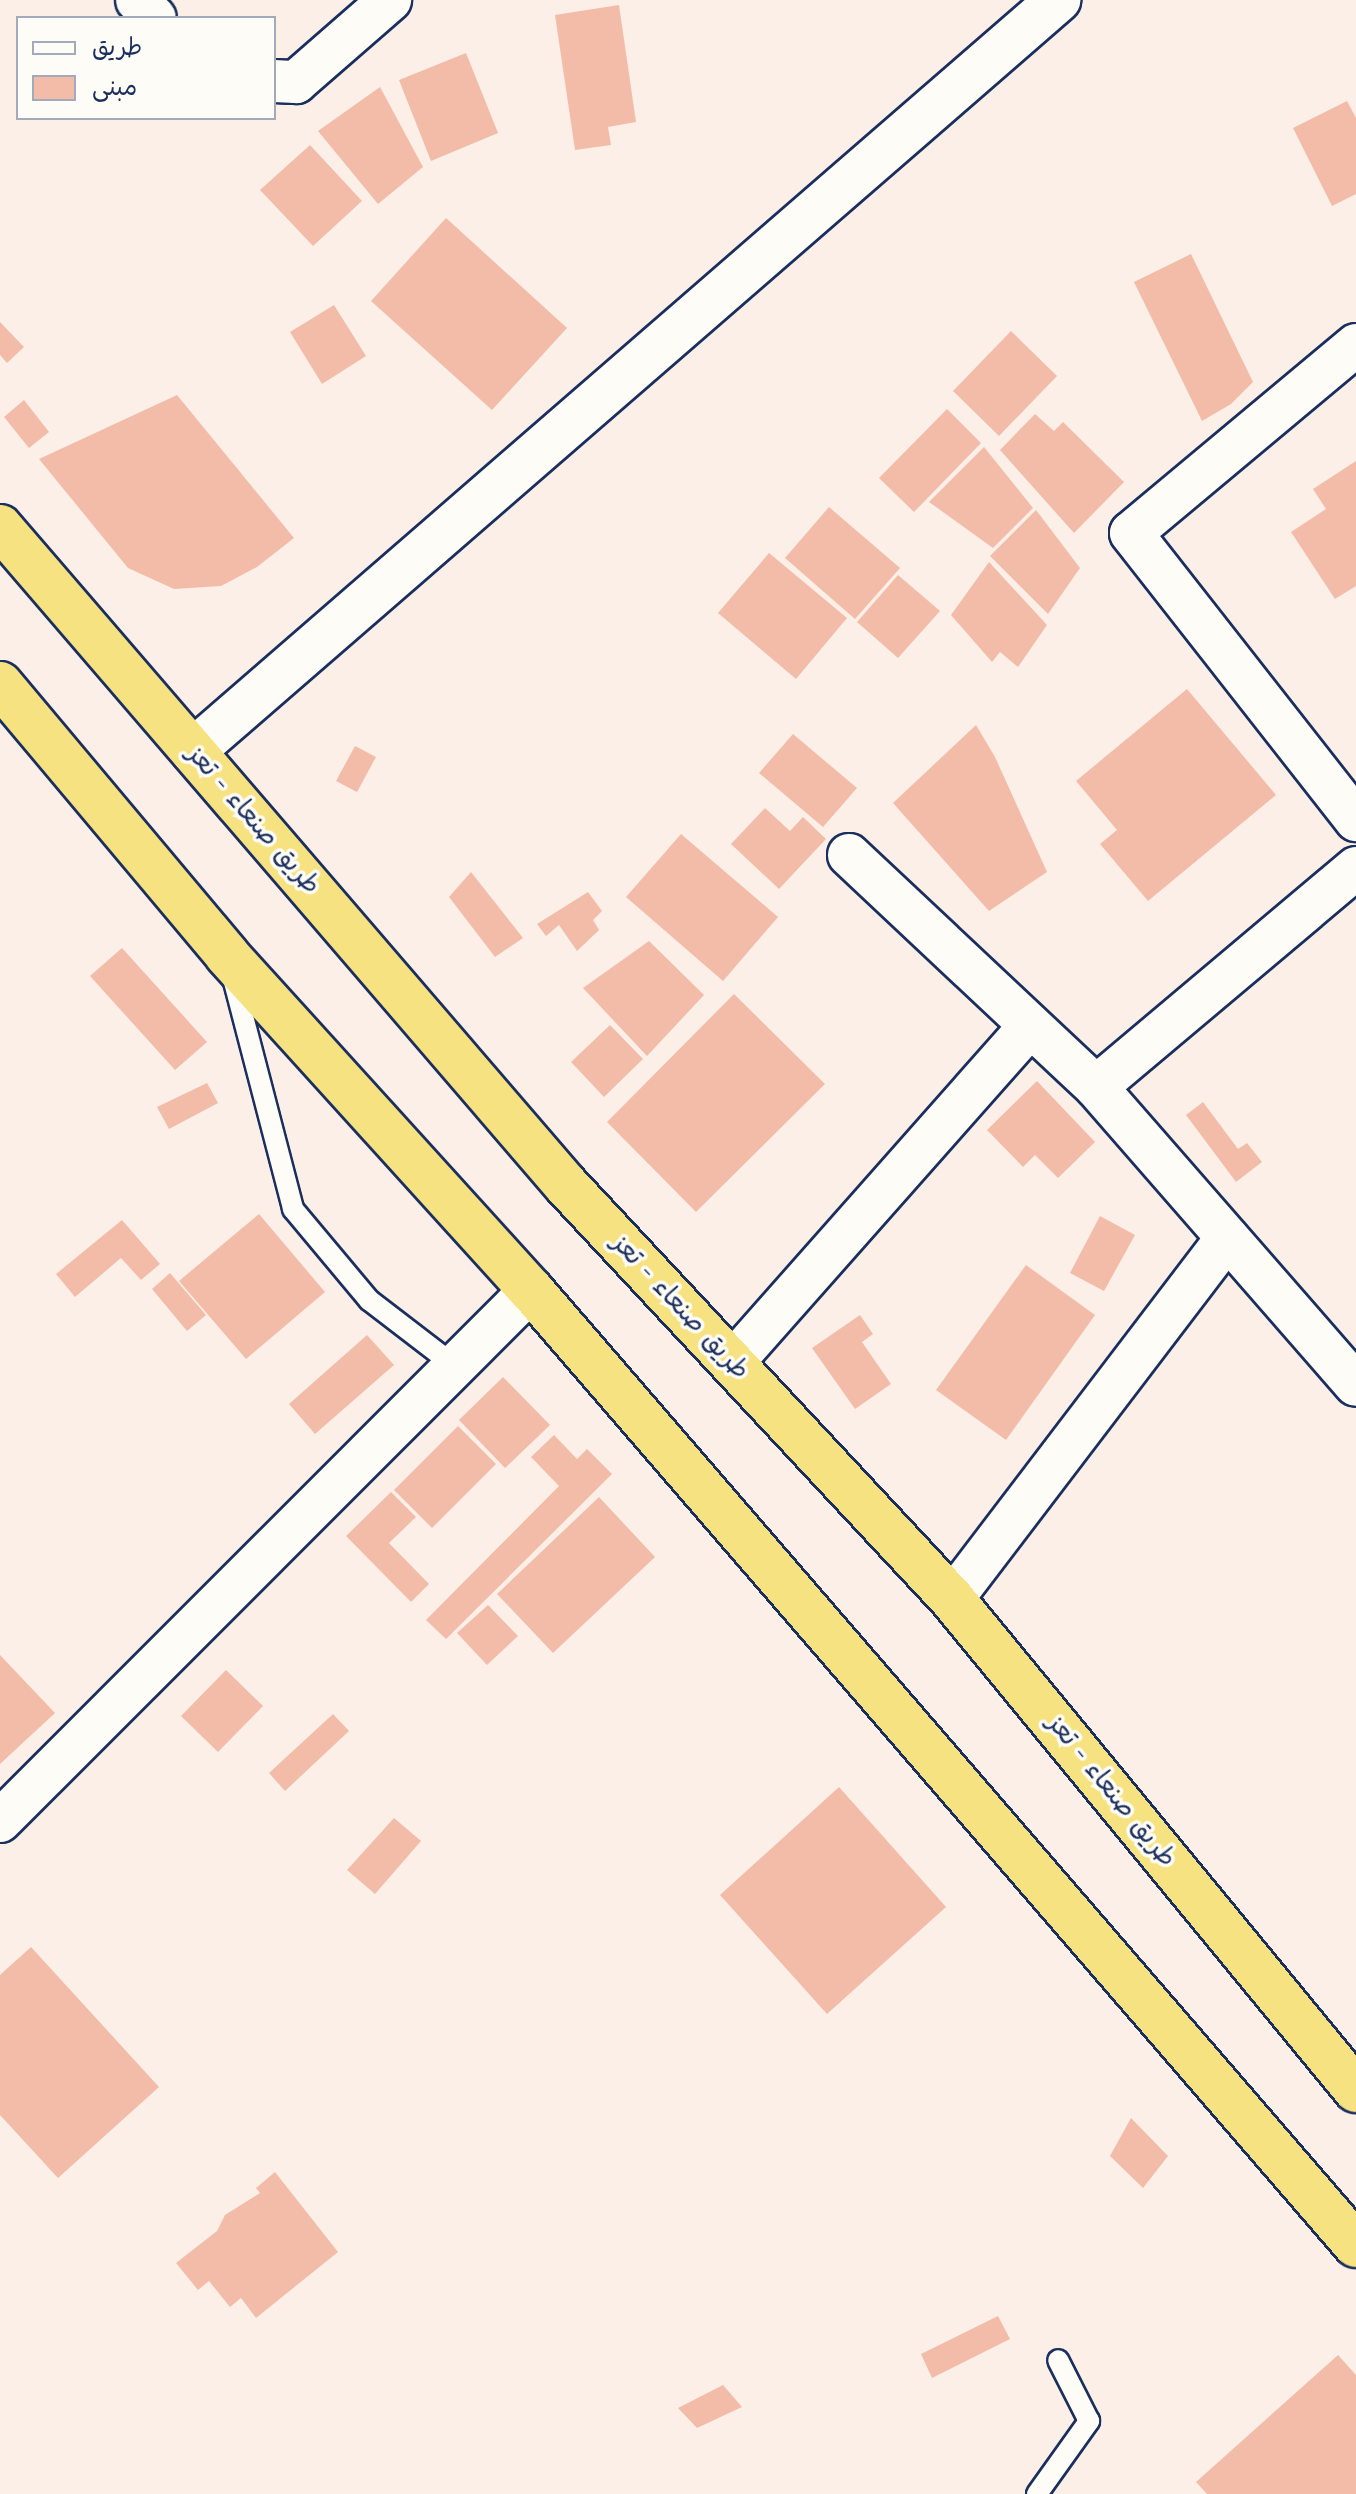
<!DOCTYPE html>
<meta charset="utf-8">
<style>
body{margin:0}
#map{position:relative;width:1356px;height:2494px;overflow:hidden;background:#fbefe7;font-family:"Comic Neue","Playpen Sans Arabic",sans-serif}
div>[style]{position:absolute}
.building>*{inset:0;background:#f3bca8}
.roads{filter:drop-shadow(2px 0 #1b2f5e) drop-shadow(-2px 0 #1b2f5e) drop-shadow(0 2px #1b2f5e) drop-shadow(0 -2px #1b2f5e)}
.lane>*{height:20px;margin:-10px;padding:0 10px;transform-origin:10px;border-radius:10px;background:#fdfcf7}
.street>*{height:42px;margin:-21px;padding:0 21px;transform-origin:21px;border-radius:21px;background:#fdfcf7}
.secondary>*{height:44px;margin:-22px;padding:0 22px;transform-origin:22px;border-radius:22px;background:#fdfcf7}
.highway>*{height:44px;margin:-22px;padding:0 22px;transform-origin:22px;border-radius:22px;background:#f7e281}
span{translate:-50% -50%;white-space:nowrap;text-align:center;line-height:1.15;-webkit-text-stroke:7px #fdfcf7;paint-order:stroke}
.street-label{font-size:26px;color:#1b2f5e}
.legend{position:absolute;left:16px;top:16px;width:260px;height:104px;box-sizing:border-box;background:#fdfcf7;border:2px solid #a3aaba;margin:0;padding:10px 14px;list-style:none;font-size:24px;color:#1b2f5e}
.legend li{display:flex;align-items:center;gap:16px;height:40px}
.legend b{width:40px;border:2px solid #a3aaba}
</style>
<div id="map">
<div class="building">
<i style="clip-path:polygon(619px 5px,636px 122px,608px 127px,611px 145px,575px 150px,555px 15px)"></i>
<i style="clip-path:polygon(466px 53px,498px 133px,431px 161px,399px 80px)"></i>
<i style="clip-path:polygon(380px 87px,423px 167px,378px 204px,318px 131px)"></i>
<i style="clip-path:polygon(1347px 101px,1356px 118px,1356px 194px,1332px 206px,1293px 128px)"></i>
<i style="clip-path:polygon(310px 145px,362px 201px,313px 246px,260px 190px)"></i>
<i style="clip-path:polygon(446px 218px,567px 328px,492px 410px,371px 301px)"></i>
<i style="clip-path:polygon(1191px 254px,1253px 382px,1231px 404px,1202px 421px,1134px 282px)"></i>
<i style="clip-path:polygon(334px 305px,366px 356px,322px 384px,290px 332px)"></i>
<i style="clip-path:polygon(0 322px,24px 347px,7px 363px,0 355px)"></i>
<i style="clip-path:polygon(1011px 331px,1057px 376px,999px 436px,953px 391px)"></i>
<i style="clip-path:polygon(177px 395px,294px 538px,257px 567px,221px 586px,174px 589px,128px 568px,39px 459px)"></i>
<i style="clip-path:polygon(24px 400px,49px 432px,29px 448px,4px 417px)"></i>
<i style="clip-path:polygon(947px 409px,981px 443px,914px 512px,879px 478px)"></i>
<i style="clip-path:polygon(1035px 414px,1054px 431px,1063px 422px,1124px 482px,1074px 533px,1000px 450px)"></i>
<i style="clip-path:polygon(984px 447px,1033px 508px,993px 548px,929px 502px)"></i>
<i style="clip-path:polygon(1356px 461px,1356px 586px,1335px 599px,1291px 532px,1326px 509px,1313px 489px)"></i>
<i style="clip-path:polygon(829px 507px,900px 568px,855px 619px,785px 558px)"></i>
<i style="clip-path:polygon(1036px 510px,1080px 568px,1048px 614px,990px 556px)"></i>
<i style="clip-path:polygon(769px 553px,847px 618px,796px 679px,718px 613px)"></i>
<i style="clip-path:polygon(989px 562px,1047px 625px,1018px 667px,1000px 652px,992px 662px,951px 615px)"></i>
<i style="clip-path:polygon(898px 575px,940px 611px,898px 658px,857px 622px)"></i>
<i style="clip-path:polygon(1187px 689px,1276px 795px,1148px 901px,1100px 844px,1117px 830px,1076px 781px)"></i>
<i style="clip-path:polygon(976px 725px,995px 757px,1047px 872px,989px 911px,893px 803px)"></i>
<i style="clip-path:polygon(793px 734px,857px 788px,823px 827px,759px 773px)"></i>
<i style="clip-path:polygon(355px 746px,376px 757px,357px 792px,336px 781px)"></i>
<i style="clip-path:polygon(765px 808px,790px 831px,803px 817px,826px 839px,779px 889px,731px 844px)"></i>
<i style="clip-path:polygon(681px 834px,778px 917px,723px 981px,626px 897px)"></i>
<i style="clip-path:polygon(471px 872px,523px 938px,495px 957px,449px 897px)"></i>
<i style="clip-path:polygon(588px 892px,602px 911px,593px 920px,599px 930px,577px 951px,559px 925px,546px 936px,537px 924px)"></i>
<i style="clip-path:polygon(649px 941px,704px 995px,647px 1056px,583px 988px)"></i>
<i style="clip-path:polygon(122px 948px,207px 1042px,175px 1070px,90px 976px)"></i>
<i style="clip-path:polygon(734px 994px,825px 1084px,696px 1212px,607px 1122px)"></i>
<i style="clip-path:polygon(610px 1025px,643px 1059px,604px 1097px,571px 1062px)"></i>
<i style="clip-path:polygon(1037px 1081px,1095px 1142px,1058px 1178px,1035px 1155px,1023px 1167px,987px 1130px)"></i>
<i style="clip-path:polygon(207px 1083px,218px 1103px,169px 1129px,157px 1107px)"></i>
<i style="clip-path:polygon(1203px 1102px,1238px 1149px,1247px 1143px,1262px 1162px,1236px 1182px,1186px 1115px)"></i>
<i style="clip-path:polygon(259px 1214px,325px 1292px,246px 1359px,179px 1281px)"></i>
<i style="clip-path:polygon(1100px 1216px,1135px 1235px,1104px 1291px,1070px 1273px)"></i>
<i style="clip-path:polygon(122px 1220px,160px 1264px,141px 1280px,121px 1258px,75px 1297px,56px 1274px)"></i>
<i style="clip-path:polygon(1026px 1265px,1095px 1315px,1006px 1440px,936px 1390px)"></i>
<i style="clip-path:polygon(170px 1273px,206px 1315px,187px 1331px,152px 1289px)"></i>
<i style="clip-path:polygon(860px 1315px,873px 1334px,862px 1342px,891px 1384px,855px 1409px,812px 1348px)"></i>
<i style="clip-path:polygon(367px 1335px,394px 1365px,315px 1434px,289px 1404px)"></i>
<i style="clip-path:polygon(503px 1377px,550px 1425px,505px 1468px,459px 1420px)"></i>
<i style="clip-path:polygon(458px 1426px,496px 1464px,432px 1528px,394px 1490px)"></i>
<i style="clip-path:polygon(554px 1435px,577px 1459px,587px 1449px,612px 1474px,446px 1639px,426px 1620px,559px 1486px,531px 1457px)"></i>
<i style="clip-path:polygon(391px 1492px,416px 1517px,389px 1543px,429px 1584px,411px 1602px,346px 1536px)"></i>
<i style="clip-path:polygon(599px 1497px,655px 1557px,553px 1653px,497px 1594px)"></i>
<i style="clip-path:polygon(488px 1605px,518px 1636px,487px 1665px,457px 1633px)"></i>
<i style="clip-path:polygon(0 1655px,55px 1713px,0 1764px)"></i>
<i style="clip-path:polygon(226px 1670px,263px 1706px,218px 1752px,181px 1716px)"></i>
<i style="clip-path:polygon(333px 1714px,349px 1731px,285px 1791px,269px 1773px)"></i>
<i style="clip-path:polygon(839px 1787px,946px 1907px,827px 2014px,720px 1895px)"></i>
<i style="clip-path:polygon(394px 1818px,421px 1841px,375px 1894px,347px 1870px)"></i>
<i style="clip-path:polygon(31px 1947px,159px 2087px,58px 2178px,0 2115px,0 1975px)"></i>
<i style="clip-path:polygon(1131px 2118px,1168px 2156px,1143px 2188px,1110px 2156px)"></i>
<i style="clip-path:polygon(275px 2172px,338px 2252px,256px 2318px,241px 2298px,230px 2307px,209px 2281px,198px 2290px,176px 2263px,217px 2231px,225px 2215px,260px 2193px,256px 2188px)"></i>
<i style="clip-path:polygon(998px 2316px,1010px 2339px,932px 2378px,921px 2354px)"></i>
<i style="clip-path:polygon(1338px 2355px,1356px 2375px,1356px 2494px,1207px 2494px,1196px 2482px)"></i>
<i style="clip-path:polygon(723px 2385px,742px 2407px,697px 2428px,678px 2408px)"></i>
</div>
<div class="roads">
<div class="lane">
<i style="left:233px;top:978px;width:239px;rotate:75.4deg"></i>
<i style="left:293px;top:1209px;width:119px;rotate:50.1deg"></i>
<i style="left:369px;top:1300px;width:108px;rotate:37.5deg"></i>
<i style="left:1037px;top:2494px;width:90px;rotate:-54.5deg"></i>
<i style="left:1089px;top:2421px;width:68px;rotate:-116.9deg"></i>
</div>
<div class="street">
<i style="left:137px;top:0;width:25px;rotate:45deg"></i>
<i style="left:274px;top:81px;width:22px;rotate:3deg"></i>
<i style="left:296px;top:82px;width:125px;rotate:-41.1deg"></i>
<i style="left:1356px;top:345px;width:293px;rotate:140.1deg"></i>
<i style="left:1131px;top:533px;width:365px;rotate:51.9deg"></i>
<i style="left:849px;top:855px;width:339px;rotate:43.2deg"></i>
<i style="left:1096px;top:1087px;width:395px;rotate:48.9deg"></i>
<i style="left:1096px;top:1087px;width:340px;rotate:-40.1deg"></i>
<i style="left:732px;top:1363px;width:450px;rotate:-48.5deg"></i>
<i style="left:952px;top:1599px;width:454px;rotate:-52.7deg"></i>
<i style="left:0;top:1821px;width:751px;rotate:-45deg"></i>
</div>
<div class="secondary">
<i style="left:193px;top:751px;width:1146px;rotate:-40.96deg"></i>
</div>
<div class="highway">
<i style="left:0;top:527px;width:868px;rotate:49.3deg"></i>
<i style="left:566px;top:1185px;width:566px;rotate:47deg"></i>
<i style="left:952px;top:1599px;width:636px;rotate:50.55deg"></i>
<i style="left:0;top:684px;width:354px;rotate:50deg"></i>
<i style="left:227px;top:955px;width:452px;rotate:47.8deg"></i>
<i style="left:531px;top:1290px;width:1262px;rotate:49.18deg"></i>
</div>
</div>
<div class="street-label">
<span style="left:253px;top:820px;rotate:49deg">طريق صنعاء - تعز</span>
<span style="left:680px;top:1307px;rotate:47deg">طريق صنعاء - تعز</span>
<span style="left:1111px;top:1791px;rotate:51deg">طريق صنعاء - تعز</span>
</div>
<ul class="legend">
<li><b style="height:10px;background:#fdfcf7"></b>طريق</li>
<li><b style="height:22px;background:#f3bca8"></b>مبنى</li>
</ul>
</div>
